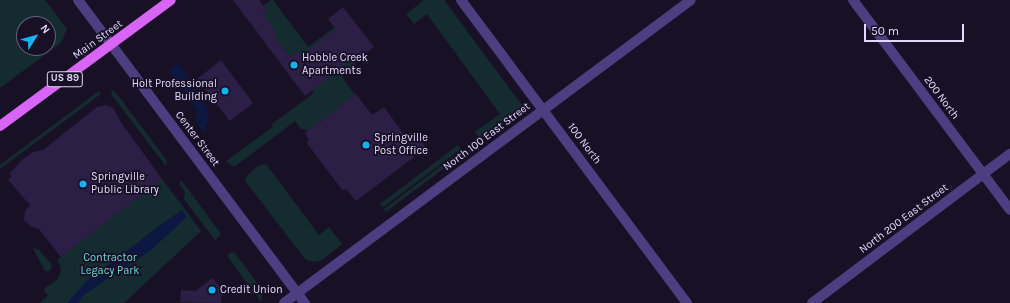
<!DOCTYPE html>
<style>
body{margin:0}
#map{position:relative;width:1010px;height:303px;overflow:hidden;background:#181126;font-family:Karla,sans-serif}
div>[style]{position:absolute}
.green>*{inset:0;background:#142c30}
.water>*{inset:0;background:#0d1842}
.building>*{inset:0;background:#2d1e46}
.minor>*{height:10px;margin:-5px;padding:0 5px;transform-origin:5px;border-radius:5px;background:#4d3e82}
.tertiary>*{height:10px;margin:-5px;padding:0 5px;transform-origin:5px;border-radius:5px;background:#4d3e82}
.primary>*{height:10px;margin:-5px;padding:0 5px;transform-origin:5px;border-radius:5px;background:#d965f6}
.dots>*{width:11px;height:11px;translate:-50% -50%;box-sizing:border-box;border:2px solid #181126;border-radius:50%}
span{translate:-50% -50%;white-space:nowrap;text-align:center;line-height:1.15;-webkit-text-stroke:3.5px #181126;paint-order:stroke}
.shield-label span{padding:1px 3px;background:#181126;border:1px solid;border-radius:3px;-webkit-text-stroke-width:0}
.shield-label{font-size:10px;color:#e2d8fd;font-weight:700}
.street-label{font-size:11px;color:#e2d8fd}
.poi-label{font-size:11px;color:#e2d8fd}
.left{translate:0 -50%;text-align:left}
.right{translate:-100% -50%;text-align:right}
.park-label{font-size:11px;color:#67dad0}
.north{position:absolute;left:16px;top:16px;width:40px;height:40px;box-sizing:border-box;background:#181126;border:1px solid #69617c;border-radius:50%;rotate:53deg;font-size:11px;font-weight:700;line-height:16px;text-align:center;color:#e2d8fd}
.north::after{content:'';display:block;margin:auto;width:14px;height:18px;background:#0fb4f2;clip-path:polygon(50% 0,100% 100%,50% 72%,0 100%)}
.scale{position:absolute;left:864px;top:24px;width:100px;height:18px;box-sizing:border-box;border:2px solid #e2d8fd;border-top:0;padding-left:5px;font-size:12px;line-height:14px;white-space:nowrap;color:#e2d8fd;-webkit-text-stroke:3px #181126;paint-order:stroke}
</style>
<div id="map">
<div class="green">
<i style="clip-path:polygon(evenodd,0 0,45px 0,67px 29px,61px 43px,0 88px,0 0,24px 24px,48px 24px,48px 48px,24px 48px,24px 24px)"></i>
<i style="clip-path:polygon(271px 0,273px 0,308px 47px,335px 27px,359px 58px,354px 61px,356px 65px,342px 77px,355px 95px,309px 130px,301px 129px,295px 121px,234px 167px,226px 161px,273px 127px,272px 124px,314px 93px,302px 78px,302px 58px,298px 52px,290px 57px,258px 18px,267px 11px,263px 6px)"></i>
<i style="clip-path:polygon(424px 0,444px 0,524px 108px,482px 141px,475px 132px,500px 114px,427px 14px,414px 24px,406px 14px)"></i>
<i style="clip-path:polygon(112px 90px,117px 94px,167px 161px,166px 166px,111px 94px)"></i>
<i style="clip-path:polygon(99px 91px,101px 94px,0 169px,0 165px)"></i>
<i style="clip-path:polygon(458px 145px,461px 149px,383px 207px,380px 204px)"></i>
<i style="clip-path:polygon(462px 150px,464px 153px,386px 212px,384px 209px)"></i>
<i style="clip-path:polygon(266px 164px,319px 235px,329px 227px,342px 244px,322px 260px,315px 262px,306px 260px,302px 255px,246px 182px,245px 178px,252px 171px,258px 166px)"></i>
<i style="clip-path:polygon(162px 179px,201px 231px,124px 303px,39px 303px,48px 296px,44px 291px,45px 288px,57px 280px,61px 272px,60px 265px,57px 260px)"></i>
<i style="clip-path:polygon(182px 181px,221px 234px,215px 240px,184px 199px,185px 192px,179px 183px)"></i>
<i style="clip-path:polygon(33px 248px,39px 250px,52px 265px,50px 271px,45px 271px)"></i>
<i style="clip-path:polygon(232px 252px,235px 253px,263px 291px,261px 302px,228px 257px,228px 255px)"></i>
</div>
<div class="water">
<i style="clip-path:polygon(179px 63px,208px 109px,209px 115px,204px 133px,196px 122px,197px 111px,169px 71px)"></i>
<i style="clip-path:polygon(182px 210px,187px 217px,150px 251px,101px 283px,83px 296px,78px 303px,67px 303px,86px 282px,164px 222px)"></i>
</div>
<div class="building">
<i style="clip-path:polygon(233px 0,259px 0,267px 11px,263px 14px,277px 34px,274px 36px,290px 57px,298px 51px,301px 56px,336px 29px,328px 19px,343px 7px,374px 47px,359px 58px,356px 56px,305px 96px)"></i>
<i style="clip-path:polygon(221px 60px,253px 103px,230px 121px,197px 79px)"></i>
<i style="clip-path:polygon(356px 94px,372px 115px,384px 107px,409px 141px,417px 135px,426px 148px,356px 201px,346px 189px,343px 191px,306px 142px,309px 140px,305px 133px)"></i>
<i style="clip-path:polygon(106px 105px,114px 109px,120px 121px,162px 179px,61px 257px,39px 229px,30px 226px,24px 220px,25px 211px,30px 205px,8px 180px,12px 177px,9px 174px,23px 159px,33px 152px,43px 150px,97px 107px)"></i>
<i style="clip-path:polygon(212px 278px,222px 289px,221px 303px,180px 302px,181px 290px,196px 291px)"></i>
</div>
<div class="minor">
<i style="left:461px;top:0;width:378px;rotate:53.3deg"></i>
<i style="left:284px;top:303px;width:507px;rotate:-36.67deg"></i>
<i style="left:812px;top:303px;width:248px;rotate:-37deg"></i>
</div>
<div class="tertiary">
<i style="left:78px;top:0;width:379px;rotate:53.2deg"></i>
<i style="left:853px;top:0;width:262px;rotate:53.2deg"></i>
</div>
<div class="primary">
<i style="left:0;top:126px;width:212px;rotate:-36.4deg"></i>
</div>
<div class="dots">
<i style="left:294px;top:65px;background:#0fb4f2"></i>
<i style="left:225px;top:91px;background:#0fb4f2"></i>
<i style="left:366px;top:145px;background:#0fb4f2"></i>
<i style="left:83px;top:184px;background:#0fb4f2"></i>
<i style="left:212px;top:290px;background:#0fb4f2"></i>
</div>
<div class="shield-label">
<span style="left:65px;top:79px">US 89</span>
</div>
<div class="street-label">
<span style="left:98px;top:40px;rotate:-36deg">Main Street</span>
<span style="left:941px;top:98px;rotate:53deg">200 North</span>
<span style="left:487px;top:137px;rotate:-37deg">North 100 East Street</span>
<span style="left:197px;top:139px;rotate:53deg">Center Street</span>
<span style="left:584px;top:144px;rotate:53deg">100 North</span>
<span style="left:904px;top:219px;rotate:-37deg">North 200 East Street</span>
</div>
<div class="poi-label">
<span class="left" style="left:302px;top:65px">Hobble Creek<br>Apartments</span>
<span class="right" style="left:217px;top:91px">Holt Professional<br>Building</span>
<span class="left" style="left:374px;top:145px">Springville<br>Post Office</span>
<span class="left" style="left:91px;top:184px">Springville<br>Public Library</span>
<span class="left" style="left:220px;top:290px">Credit Union</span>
</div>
<div class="park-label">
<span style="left:110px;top:265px">Contractor<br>Legacy Park</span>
</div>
<div class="north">N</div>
<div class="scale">50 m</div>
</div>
